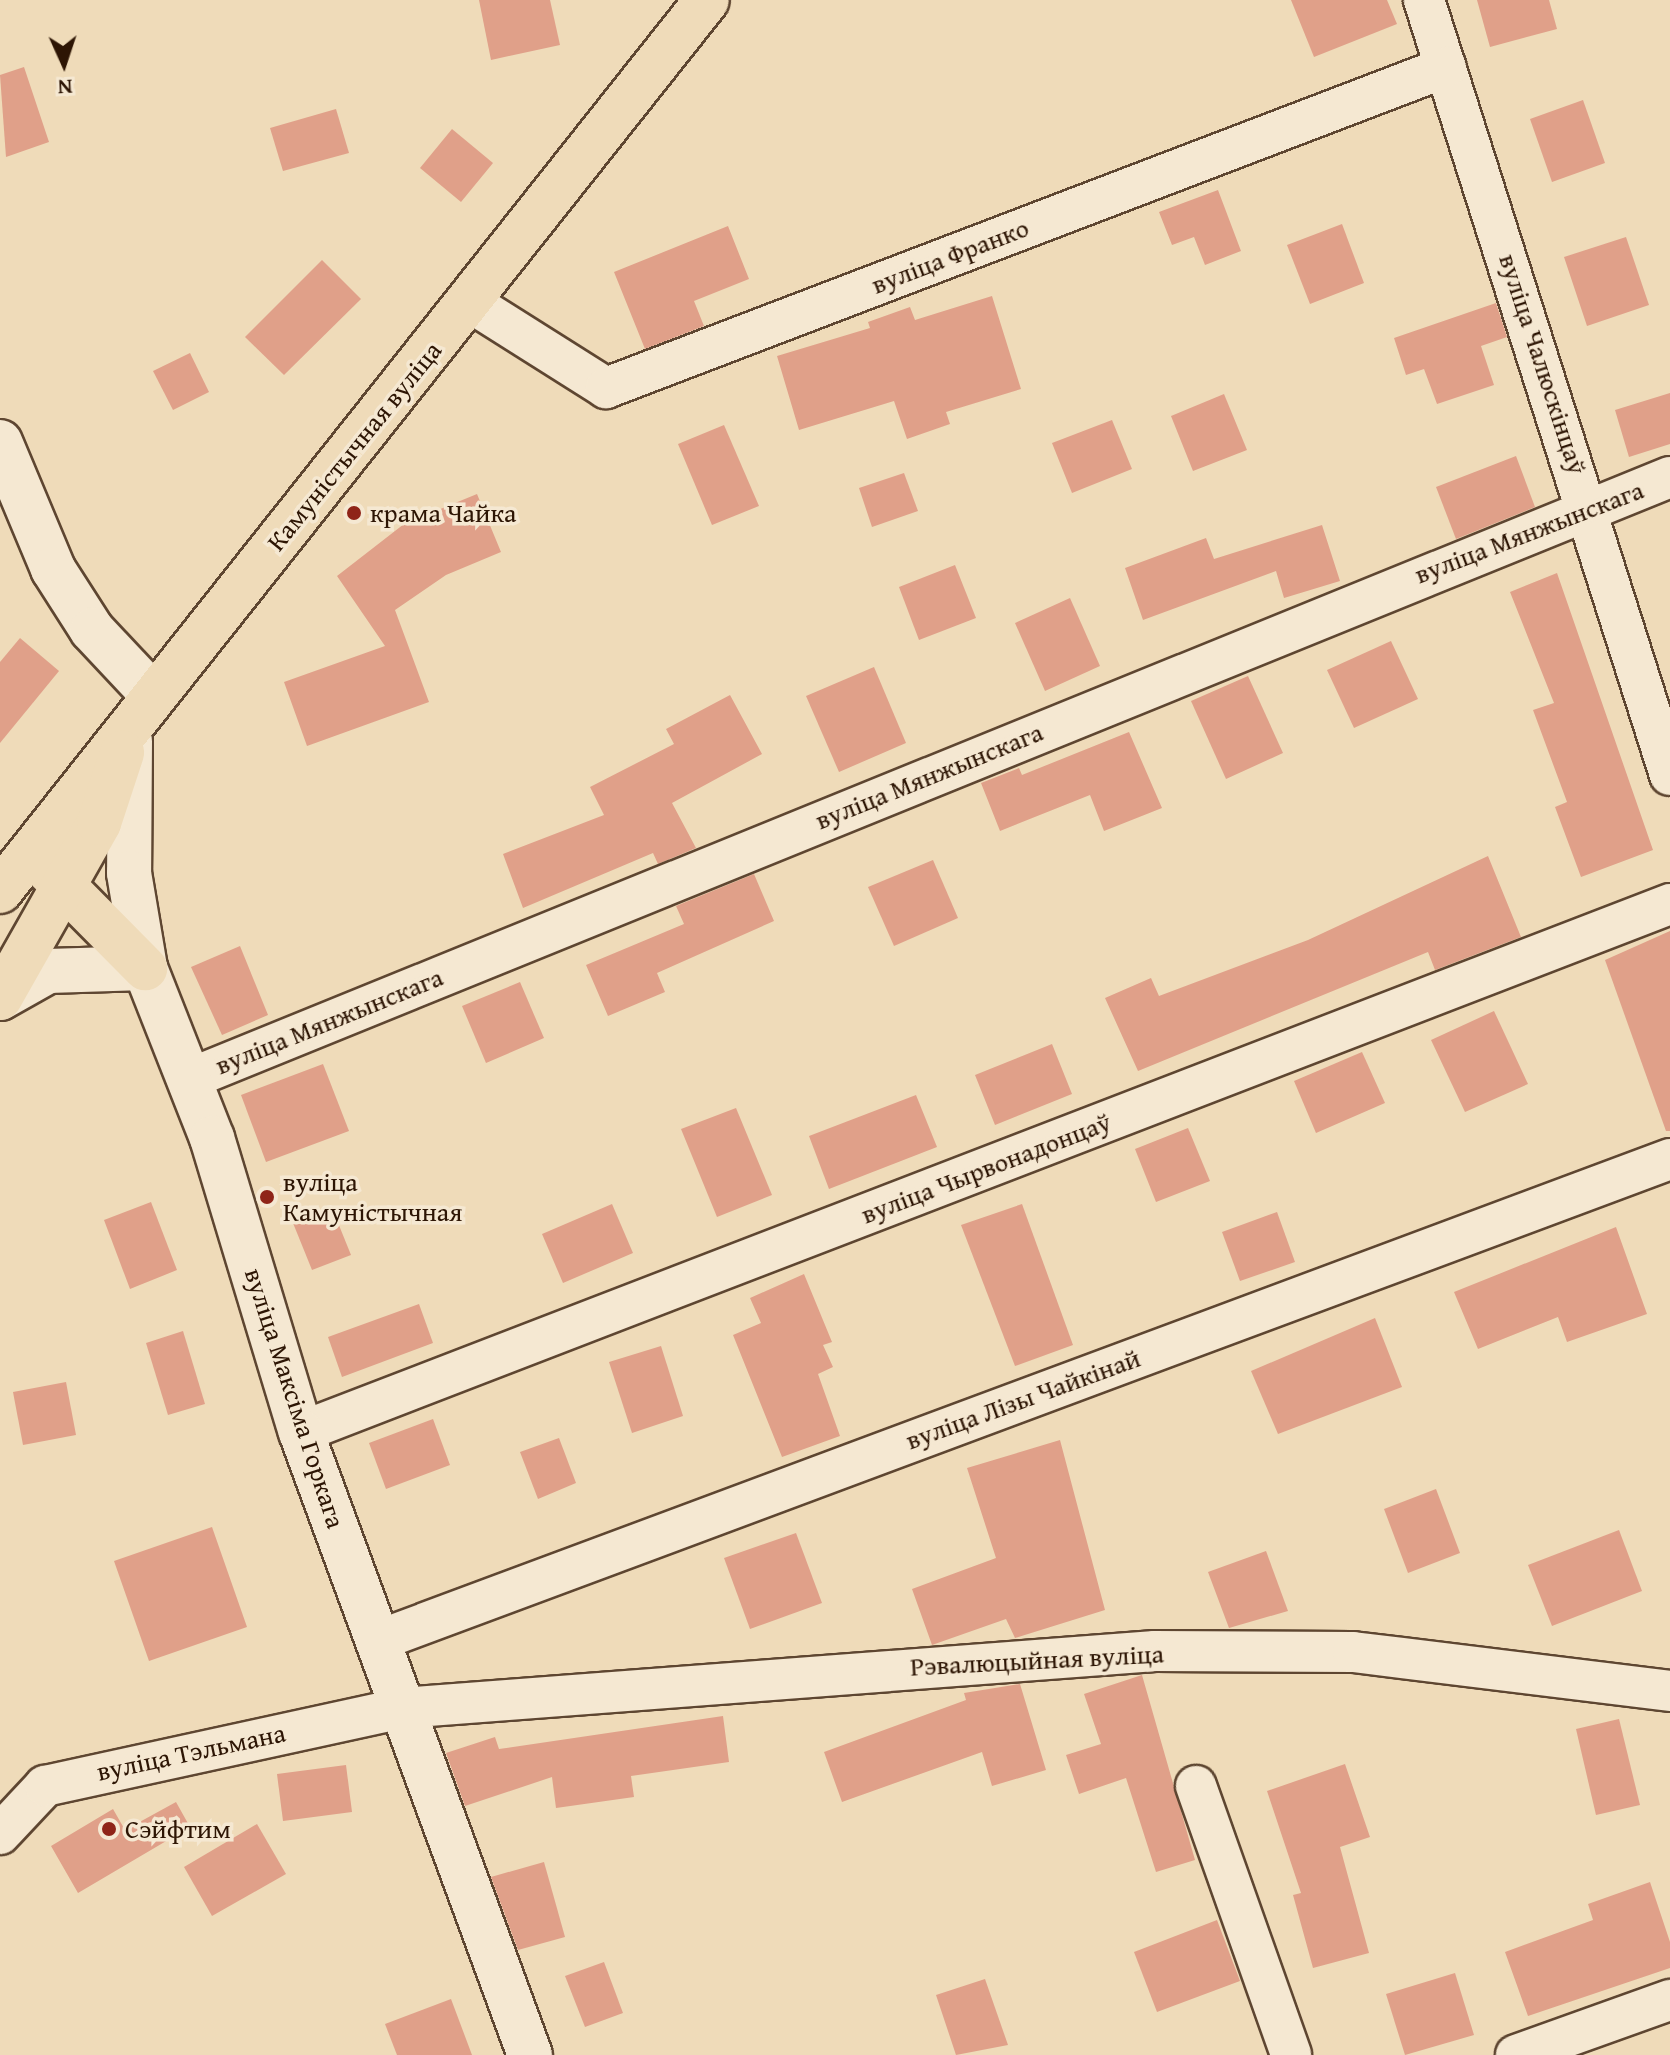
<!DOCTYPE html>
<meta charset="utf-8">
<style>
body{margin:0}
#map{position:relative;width:1670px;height:2055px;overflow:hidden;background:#efdbb9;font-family:"Gentium Book Plus",serif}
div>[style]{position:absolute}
.building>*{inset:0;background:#e0a089}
.roads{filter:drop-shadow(2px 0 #5e4631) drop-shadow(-2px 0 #5e4631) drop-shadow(0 2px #5e4631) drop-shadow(0 -2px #5e4631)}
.minor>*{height:40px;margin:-20px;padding:0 20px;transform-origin:20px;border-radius:20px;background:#f5e8d2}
.tertiary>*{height:44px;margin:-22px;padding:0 22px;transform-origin:22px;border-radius:22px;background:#f5e8d2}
.primary>*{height:44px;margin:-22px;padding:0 22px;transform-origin:22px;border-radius:22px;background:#efdbb9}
.dots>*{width:22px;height:22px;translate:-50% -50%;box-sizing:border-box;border:4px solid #f5e8d2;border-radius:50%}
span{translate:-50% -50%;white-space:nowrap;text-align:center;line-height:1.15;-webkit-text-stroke:7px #f5e8d2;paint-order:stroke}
.street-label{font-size:26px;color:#2d1504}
.poi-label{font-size:26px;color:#2d1504}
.left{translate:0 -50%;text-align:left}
.north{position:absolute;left:24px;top:24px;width:80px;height:80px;-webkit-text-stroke:6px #f5e8d2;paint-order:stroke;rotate:177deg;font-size:22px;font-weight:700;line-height:32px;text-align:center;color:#2d1504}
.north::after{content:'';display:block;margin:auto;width:28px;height:36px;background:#2d1504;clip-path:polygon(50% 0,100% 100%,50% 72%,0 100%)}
</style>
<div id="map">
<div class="building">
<i style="clip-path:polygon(479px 0,550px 0,560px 45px,491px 60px)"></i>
<i style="clip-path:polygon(1291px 0,1387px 0,1397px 24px,1314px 57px)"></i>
<i style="clip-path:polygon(1477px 0,1549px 0,1557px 29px,1490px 47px)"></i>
<i style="clip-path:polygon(24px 67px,49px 142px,6px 157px,0 75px)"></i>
<i style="clip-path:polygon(1583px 100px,1605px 163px,1552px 182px,1530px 119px)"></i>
<i style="clip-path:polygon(336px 109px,349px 153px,283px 171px,270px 128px)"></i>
<i style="clip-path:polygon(452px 129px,493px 163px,461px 202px,420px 168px)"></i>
<i style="clip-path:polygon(1218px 190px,1241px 251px,1205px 265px,1194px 237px,1172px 245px,1159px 212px)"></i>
<i style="clip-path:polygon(1342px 224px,1364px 283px,1310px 304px,1287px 245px)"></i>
<i style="clip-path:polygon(728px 226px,749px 279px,694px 301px,704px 326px,645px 349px,614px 272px)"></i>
<i style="clip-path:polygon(1626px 237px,1649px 305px,1587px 326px,1564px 257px)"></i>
<i style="clip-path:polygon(322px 260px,361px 299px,284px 375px,245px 337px)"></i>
<i style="clip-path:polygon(992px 296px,1021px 389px,946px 412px,950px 424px,907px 439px,894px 401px,799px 430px,777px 356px,870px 328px,868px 322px,910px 307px,915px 320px)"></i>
<i style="clip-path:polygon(1496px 303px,1507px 337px,1481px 346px,1494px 385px,1437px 404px,1424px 369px,1406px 375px,1394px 338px)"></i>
<i style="clip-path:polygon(190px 353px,209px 392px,173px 410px,153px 371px)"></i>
<i style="clip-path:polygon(1670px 393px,1670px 444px,1629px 457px,1615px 410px)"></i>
<i style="clip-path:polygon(1224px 394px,1247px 450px,1193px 471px,1171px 416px)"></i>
<i style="clip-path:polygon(1112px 420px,1132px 469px,1072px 493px,1052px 443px)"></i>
<i style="clip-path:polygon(724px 425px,759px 506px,712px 525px,678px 444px)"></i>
<i style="clip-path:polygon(1516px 456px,1535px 507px,1456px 539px,1436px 487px)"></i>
<i style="clip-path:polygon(904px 473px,918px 511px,872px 527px,859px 488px)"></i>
<i style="clip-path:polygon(477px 494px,501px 552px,446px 575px,395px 610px,429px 702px,307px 746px,284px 682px,385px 646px,337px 576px,404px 524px)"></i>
<i style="clip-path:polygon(1322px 525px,1340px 581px,1284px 598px,1276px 571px,1143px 620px,1125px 568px,1206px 538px,1214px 559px)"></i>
<i style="clip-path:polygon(955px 565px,976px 618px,919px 640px,899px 587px)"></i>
<i style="clip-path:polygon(1557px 573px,1653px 850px,1581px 877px,1555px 807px,1567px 802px,1533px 710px,1554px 703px,1510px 592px)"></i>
<i style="clip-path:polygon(1070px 598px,1100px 666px,1045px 691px,1015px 623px)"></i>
<i style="clip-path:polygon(20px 638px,59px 671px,0 743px,0 662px)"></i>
<i style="clip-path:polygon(1391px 641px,1418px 699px,1354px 728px,1327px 670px)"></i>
<i style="clip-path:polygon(874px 667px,906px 743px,839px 772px,806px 696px)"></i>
<i style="clip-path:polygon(1248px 676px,1283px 753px,1226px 779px,1191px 701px)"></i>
<i style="clip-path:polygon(730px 695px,762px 754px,672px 803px,696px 848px,658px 864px,653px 853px,523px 908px,503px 854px,604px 815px,590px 787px,674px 744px,666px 729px)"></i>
<i style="clip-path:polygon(1129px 732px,1162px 808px,1104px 831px,1090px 795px,1000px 831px,981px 783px,1019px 768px,1022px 775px)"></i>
<i style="clip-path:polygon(1488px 856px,1521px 937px,1435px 970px,1428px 952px,1138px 1071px,1105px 998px,1151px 978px,1159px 996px,1308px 940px)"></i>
<i style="clip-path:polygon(933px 860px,958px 918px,894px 946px,868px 887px)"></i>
<i style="clip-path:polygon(754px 874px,774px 921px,657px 973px,665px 992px,608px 1016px,586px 965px,684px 924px,676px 906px)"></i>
<i style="clip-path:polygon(1670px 931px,1670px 1131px,1666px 1131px,1605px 960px)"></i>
<i style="clip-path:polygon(240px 946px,268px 1015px,222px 1035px,191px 967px)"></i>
<i style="clip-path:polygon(520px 982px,544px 1038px,486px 1063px,462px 1006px)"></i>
<i style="clip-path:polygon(1494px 1011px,1528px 1084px,1465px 1112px,1431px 1040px)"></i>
<i style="clip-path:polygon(1052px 1044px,1072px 1094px,995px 1125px,975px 1075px)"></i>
<i style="clip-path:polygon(1362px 1052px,1385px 1103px,1316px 1133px,1294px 1081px)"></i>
<i style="clip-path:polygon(323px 1064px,349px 1131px,266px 1162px,241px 1095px)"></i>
<i style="clip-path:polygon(916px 1095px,937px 1147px,829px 1189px,809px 1136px)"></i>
<i style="clip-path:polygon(736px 1108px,772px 1195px,717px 1217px,681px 1129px)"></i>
<i style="clip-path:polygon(1188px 1128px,1210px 1181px,1156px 1202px,1135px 1149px)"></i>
<i style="clip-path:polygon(151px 1202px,177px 1270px,130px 1289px,104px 1220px)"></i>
<i style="clip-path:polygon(612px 1204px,633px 1253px,563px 1283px,542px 1234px)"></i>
<i style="clip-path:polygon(1022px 1204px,1073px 1345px,1015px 1366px,961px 1225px)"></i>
<i style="clip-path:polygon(332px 1208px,351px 1255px,312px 1270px,293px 1223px)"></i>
<i style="clip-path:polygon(1277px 1212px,1295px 1262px,1240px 1281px,1222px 1232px)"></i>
<i style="clip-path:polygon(1616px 1227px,1647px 1314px,1567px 1342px,1558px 1317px,1478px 1349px,1454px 1292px)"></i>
<i style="clip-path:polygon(804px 1274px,832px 1342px,823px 1345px,833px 1367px,818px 1374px,840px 1436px,782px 1457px,733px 1335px,761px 1323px,750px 1298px)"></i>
<i style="clip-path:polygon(419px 1304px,433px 1343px,342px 1377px,328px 1337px)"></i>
<i style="clip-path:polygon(1375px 1318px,1402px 1387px,1278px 1434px,1251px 1371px)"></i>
<i style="clip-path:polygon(183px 1331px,205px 1404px,168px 1415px,146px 1343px)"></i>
<i style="clip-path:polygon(661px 1346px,683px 1416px,632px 1433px,609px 1362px)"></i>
<i style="clip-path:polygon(66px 1382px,76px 1435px,23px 1445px,13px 1392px)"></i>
<i style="clip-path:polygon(433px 1419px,450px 1465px,386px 1489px,369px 1443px)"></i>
<i style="clip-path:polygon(559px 1438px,576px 1483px,538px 1499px,520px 1452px)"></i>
<i style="clip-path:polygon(1060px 1440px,1105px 1610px,1015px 1638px,1006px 1619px,932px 1645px,912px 1589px,996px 1558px,967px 1468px)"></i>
<i style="clip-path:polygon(1436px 1489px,1460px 1553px,1408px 1573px,1384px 1509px)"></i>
<i style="clip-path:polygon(212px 1527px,247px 1627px,149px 1661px,114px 1561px)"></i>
<i style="clip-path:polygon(1619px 1530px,1642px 1591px,1552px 1626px,1528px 1565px)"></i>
<i style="clip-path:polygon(796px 1533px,822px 1603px,750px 1629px,724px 1558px)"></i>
<i style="clip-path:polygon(1266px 1551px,1288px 1611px,1229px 1628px,1208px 1572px)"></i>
<i style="clip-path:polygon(1142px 1675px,1195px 1860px,1156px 1872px,1126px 1778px,1079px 1794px,1066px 1755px,1101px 1744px,1084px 1694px)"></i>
<i style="clip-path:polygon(1020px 1684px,1046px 1770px,992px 1786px,982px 1752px,842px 1802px,824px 1752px,966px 1700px,964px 1693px)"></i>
<i style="clip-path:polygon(723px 1716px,729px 1762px,631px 1776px,634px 1797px,556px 1808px,552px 1777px,465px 1806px,446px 1753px,495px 1737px,499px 1749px)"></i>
<i style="clip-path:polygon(1619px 1719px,1640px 1805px,1596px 1815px,1576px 1729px)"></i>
<i style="clip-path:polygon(1345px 1764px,1370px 1837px,1340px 1847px,1369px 1953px,1313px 1968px,1293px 1895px,1301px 1893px,1267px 1791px)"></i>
<i style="clip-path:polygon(346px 1765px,352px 1812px,283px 1821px,277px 1774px)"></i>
<i style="clip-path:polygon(176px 1802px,190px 1827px,78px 1893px,51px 1846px,113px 1809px,125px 1830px)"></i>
<i style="clip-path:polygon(257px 1824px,286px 1874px,212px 1916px,184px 1867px)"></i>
<i style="clip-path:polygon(544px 1862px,565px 1937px,518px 1950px,491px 1877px)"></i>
<i style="clip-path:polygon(1650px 1882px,1670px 1942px,1670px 1968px,1528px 2016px,1505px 1952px,1593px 1920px,1588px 1904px)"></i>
<i style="clip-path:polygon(1217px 1920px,1240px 1981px,1157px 2012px,1134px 1952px)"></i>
<i style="clip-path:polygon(604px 1962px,623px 2013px,585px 2027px,565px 1976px)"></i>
<i style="clip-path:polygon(1455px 1973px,1474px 2035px,1405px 2055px,1386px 1994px)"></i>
<i style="clip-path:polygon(985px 1979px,1008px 2045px,956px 2055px,936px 1995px)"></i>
<i style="clip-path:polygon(451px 1999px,472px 2055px,397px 2055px,385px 2024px)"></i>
</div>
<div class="roads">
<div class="minor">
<i style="left:1424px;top:0;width:813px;rotate:72.39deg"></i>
<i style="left:470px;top:302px;width:161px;rotate:32.3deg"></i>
<i style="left:606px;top:388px;width:899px;rotate:-20.91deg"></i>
<i style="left:189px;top:1079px;width:1599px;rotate:-22.12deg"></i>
<i style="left:301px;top:1432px;width:1467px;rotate:-21.09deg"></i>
<i style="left:377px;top:1641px;width:1380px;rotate:-20.44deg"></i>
<i style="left:1196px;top:1786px;width:285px;rotate:70.5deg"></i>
<i style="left:0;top:1834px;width:66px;rotate:-46.8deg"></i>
<i style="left:45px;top:1786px;width:365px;rotate:-12.3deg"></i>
<i style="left:402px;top:1708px;width:755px;rotate:-4.33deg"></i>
<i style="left:1155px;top:1651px;width:198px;rotate:0.3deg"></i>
<i style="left:1353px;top:1652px;width:319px;rotate:7deg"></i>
<i style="left:1516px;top:2055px;width:164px;rotate:-19.7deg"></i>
</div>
<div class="tertiary">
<i style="left:0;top:442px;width:138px;rotate:67.3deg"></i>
<i style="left:53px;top:569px;width:72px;rotate:57.4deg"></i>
<i style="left:92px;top:630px;width:89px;rotate:46.8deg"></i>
<i style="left:130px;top:741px;width:132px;rotate:90.4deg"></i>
<i style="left:129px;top:873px;width:96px;rotate:80.4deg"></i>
<i style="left:145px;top:968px;width:183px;rotate:68.5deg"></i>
<i style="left:212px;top:1138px;width:307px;rotate:73.2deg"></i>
<i style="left:301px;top:1432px;width:664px;rotate:69.82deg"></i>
<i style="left:0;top:998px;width:55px;rotate:-29.4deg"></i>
<i style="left:48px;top:971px;width:97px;rotate:-1.8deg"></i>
</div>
<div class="primary">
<i style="left:44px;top:866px;width:144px;rotate:45.3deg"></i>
<i style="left:0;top:891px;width:1137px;rotate:-51.57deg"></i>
<i style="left:0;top:998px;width:201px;rotate:-60.5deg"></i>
<i style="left:99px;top:823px;width:74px;rotate:-71.8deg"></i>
</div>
</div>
<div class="dots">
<i style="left:354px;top:513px;background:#8f2418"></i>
<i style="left:267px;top:1197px;background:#8f2418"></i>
<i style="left:109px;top:1829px;background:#8f2418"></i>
</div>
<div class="street-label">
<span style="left:950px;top:256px;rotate:-21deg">вуліца Франко</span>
<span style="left:1543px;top:364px;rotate:72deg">вуліца Чалюскінцаў</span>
<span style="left:354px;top:446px;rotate:-51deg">Камуністычная вуліца</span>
<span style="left:1529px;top:532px;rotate:-21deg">вуліца Мянжынскага</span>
<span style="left:929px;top:776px;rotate:-22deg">вуліца Мянжынскага</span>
<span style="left:329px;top:1021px;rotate:-22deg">вуліца Мянжынскага</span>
<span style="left:986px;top:1168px;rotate:-21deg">вуліца Чырвонадонцаў</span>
<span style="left:295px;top:1398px;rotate:72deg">вуліца Максіма Горкага</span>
<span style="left:1023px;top:1399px;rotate:-20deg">вуліца Лізы Чайкінай</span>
<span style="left:1037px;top:1660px;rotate:-3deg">Рэвалюцыйная вуліца</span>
<span style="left:191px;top:1752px;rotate:-12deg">вуліца Тэльмана</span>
</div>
<div class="poi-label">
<span class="left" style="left:370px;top:513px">крама Чайка</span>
<span class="left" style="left:283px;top:1197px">вуліца<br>Камуністычная</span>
<span class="left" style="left:125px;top:1829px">Сэйфтим</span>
</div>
<div class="north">N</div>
</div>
